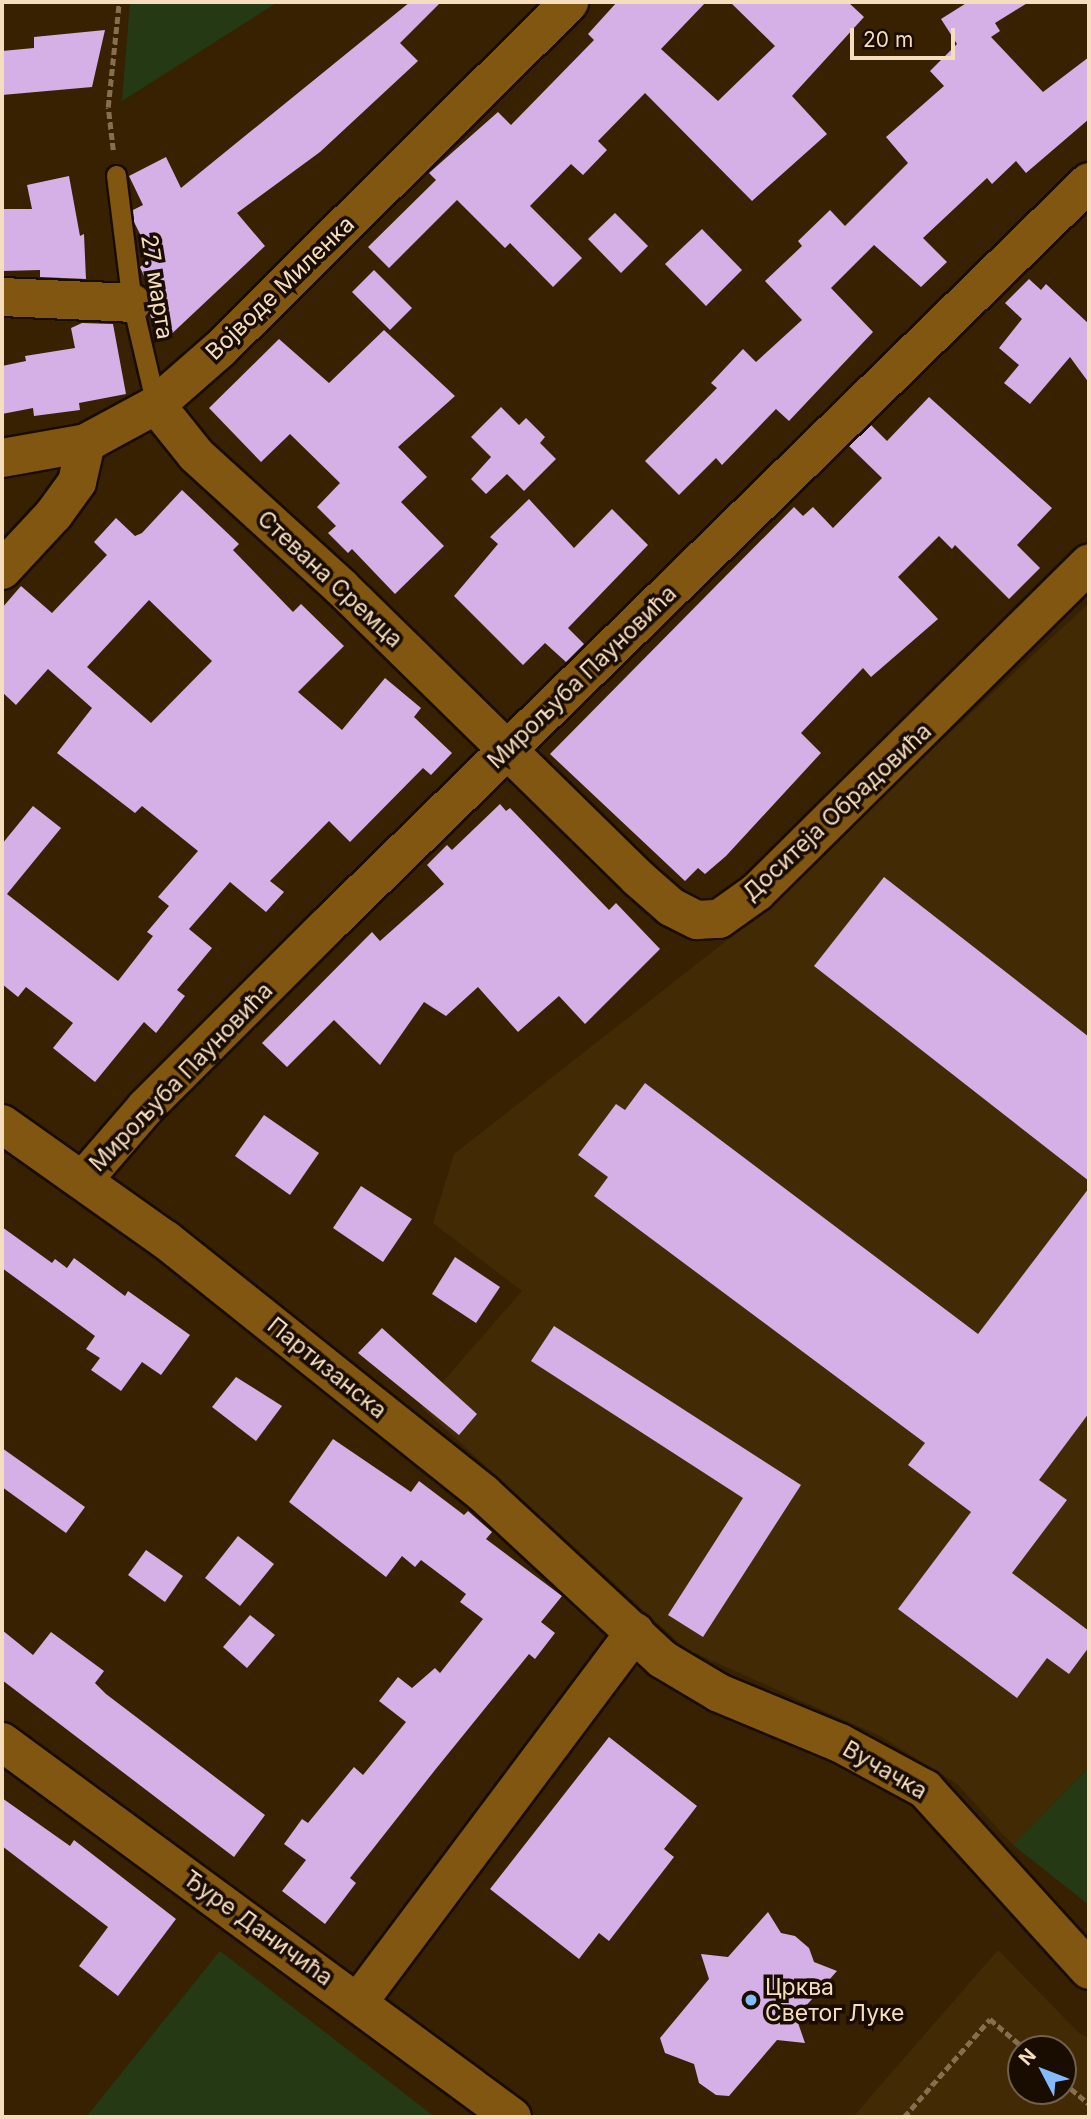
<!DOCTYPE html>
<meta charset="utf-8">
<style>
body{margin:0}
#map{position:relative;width:1091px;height:2119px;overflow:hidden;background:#372100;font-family:Inter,sans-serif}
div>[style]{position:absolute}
.built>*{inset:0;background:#422a04}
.green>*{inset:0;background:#243914}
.building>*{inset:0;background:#d4b0e7}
.path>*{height:4.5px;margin-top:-2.25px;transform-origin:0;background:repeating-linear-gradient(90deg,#856f4e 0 7px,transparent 0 10.5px)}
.roads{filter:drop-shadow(2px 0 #190c00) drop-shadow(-2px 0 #190c00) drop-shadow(0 2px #190c00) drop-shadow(0 -2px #190c00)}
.lane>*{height:19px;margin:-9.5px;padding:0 9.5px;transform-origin:9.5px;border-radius:9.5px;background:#805610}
.street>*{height:38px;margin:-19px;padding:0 19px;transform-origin:19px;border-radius:19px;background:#805610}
.secondary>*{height:38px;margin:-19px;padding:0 19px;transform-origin:19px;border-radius:19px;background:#805610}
.dots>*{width:19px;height:19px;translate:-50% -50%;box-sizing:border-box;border:4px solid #190c00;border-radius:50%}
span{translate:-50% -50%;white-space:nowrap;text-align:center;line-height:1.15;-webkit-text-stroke:7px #190c00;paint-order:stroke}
.street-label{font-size:23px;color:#f5ddbe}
.poi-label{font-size:23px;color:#f5ddbe}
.left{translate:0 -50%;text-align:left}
.frame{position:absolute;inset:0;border:4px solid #f5ddbe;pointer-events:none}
.north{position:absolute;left:1007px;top:2035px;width:70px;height:70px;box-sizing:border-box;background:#190c00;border:2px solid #71604c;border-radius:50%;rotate:312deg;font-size:19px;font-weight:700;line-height:28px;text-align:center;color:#f5ddbe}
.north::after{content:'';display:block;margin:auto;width:24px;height:32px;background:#86bbfb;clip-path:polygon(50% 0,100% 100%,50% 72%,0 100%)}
.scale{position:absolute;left:850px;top:28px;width:105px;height:32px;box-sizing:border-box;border:4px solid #f5ddbe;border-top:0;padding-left:9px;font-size:21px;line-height:24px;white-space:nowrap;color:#f5ddbe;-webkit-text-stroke:5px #190c00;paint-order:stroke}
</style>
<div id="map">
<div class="built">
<i style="clip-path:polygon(1089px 603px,1089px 1767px,1013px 1845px,957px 1784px,882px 1737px,686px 1649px,421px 1407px,522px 1291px,433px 1223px,454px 1154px,730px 938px)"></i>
<i style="clip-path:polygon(evenodd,998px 1950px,1079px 2033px,1089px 2038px,1089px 2117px,853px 2117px,998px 1950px,1021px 2049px,1063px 2049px,1063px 2091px,1021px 2091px,1021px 2049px)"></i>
</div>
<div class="green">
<i style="clip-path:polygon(130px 2px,278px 2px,122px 101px)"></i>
<i style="clip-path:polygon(1089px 1767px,1089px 1905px,1013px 1845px)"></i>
<i style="clip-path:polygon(220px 1951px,435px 2117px,86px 2117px)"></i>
</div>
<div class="building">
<i style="clip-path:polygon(410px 2px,441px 2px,400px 43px,418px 61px,320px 152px,237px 213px,265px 246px,164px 341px,150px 315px,152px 294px,140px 267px,152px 258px,134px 222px,133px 210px,143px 205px,129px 176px,166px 157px,181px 188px)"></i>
<i style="clip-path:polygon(617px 2px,706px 2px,661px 49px,718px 101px,775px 46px,730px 2px,848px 2px,864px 17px,792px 96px,827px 134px,752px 201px,645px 93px,598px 141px,607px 150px,583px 175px,571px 164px,530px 206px,582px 258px,553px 287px,510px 243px,505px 248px,457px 200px,389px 268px,368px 247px,436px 180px,429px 173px,498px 112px,511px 125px,594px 40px,588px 34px)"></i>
<i style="clip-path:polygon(968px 2px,1029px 2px,995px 23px,1000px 31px,991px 37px,1043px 92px,1089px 57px,1089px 119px,1026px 173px,1016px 161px,992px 184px,987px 178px,923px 238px,947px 262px,921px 287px,874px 245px,831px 288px,873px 332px,789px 421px,776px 409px,722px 465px,716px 458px,679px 495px,645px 461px,717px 388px,711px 383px,743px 349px,756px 362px,802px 320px,765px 281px,802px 246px,798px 241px,830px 210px,845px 226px,908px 163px,886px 137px,944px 86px,930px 71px,957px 44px,941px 19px)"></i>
<i style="clip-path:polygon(105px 30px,92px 87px,2px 95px,2px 51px,34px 48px,34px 37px)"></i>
<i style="clip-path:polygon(69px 176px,80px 236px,84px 234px,86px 279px,40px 277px,40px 270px,2px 271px,2px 209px,32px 209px,27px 185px)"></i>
<i style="clip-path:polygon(615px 213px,648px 246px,621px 273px,588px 239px)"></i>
<i style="clip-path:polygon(702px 229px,742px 270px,706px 306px,665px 264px)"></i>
<i style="clip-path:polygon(374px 270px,412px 308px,390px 330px,352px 292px)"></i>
<i style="clip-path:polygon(1029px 279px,1041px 290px,1046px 284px,1089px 324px,1089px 383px,1070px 357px,1030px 404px,1004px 383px,1019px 365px,999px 348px,1022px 319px,1005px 303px)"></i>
<i style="clip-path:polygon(82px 323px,113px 324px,126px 394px,79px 403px,80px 410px,34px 416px,33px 408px,2px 414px,2px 366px,26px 361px,25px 356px,75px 348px,71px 328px)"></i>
<i style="clip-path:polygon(384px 330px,455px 396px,398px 447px,427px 477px,401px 502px,444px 546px,395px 594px,352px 549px,348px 553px,328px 533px,336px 526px,317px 507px,340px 483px,290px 434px,261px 462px,209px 408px,279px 339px,329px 383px)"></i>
<i style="clip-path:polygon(929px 397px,1052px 508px,1017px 545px,1040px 568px,1009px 599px,955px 545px,952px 549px,939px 536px,898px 577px,938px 619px,871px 677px,863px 668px,801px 733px,821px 753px,726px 856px,705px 874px,698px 868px,685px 881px,550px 754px,794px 507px,803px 516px,813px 507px,833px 528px,882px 478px,849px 446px,871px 425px,887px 441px)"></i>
<i style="clip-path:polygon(501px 407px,519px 425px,526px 418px,545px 437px,540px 443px,556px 459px,524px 491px,507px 474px,486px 494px,471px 479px,491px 457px,471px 437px)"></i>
<i style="clip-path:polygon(evenodd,182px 490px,239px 544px,233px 550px,293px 612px,301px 604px,344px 646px,298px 692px,342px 730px,385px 678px,421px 708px,414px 717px,452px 753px,431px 775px,423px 768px,350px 842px,329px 821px,270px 881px,284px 892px,266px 912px,230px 882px,189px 929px,212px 948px,177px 990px,185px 996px,156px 1033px,144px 1022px,95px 1082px,53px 1048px,73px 1023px,26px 987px,18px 997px,2px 984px,2px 844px,33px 806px,61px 828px,7px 894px,118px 981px,153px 936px,147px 932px,169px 906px,158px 897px,198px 851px,142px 806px,135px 813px,57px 753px,92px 708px,48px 669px,16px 705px,2px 692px,2px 608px,21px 586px,52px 613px,107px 555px,94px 542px,116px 518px,135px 536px,142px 533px,182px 490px,149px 600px,212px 661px,151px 723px,87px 667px,149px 600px)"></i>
<i style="clip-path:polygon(529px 499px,574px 548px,612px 509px,648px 545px,568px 628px,584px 644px,566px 662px,545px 643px,523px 665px,454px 596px,498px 544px,490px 537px)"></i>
<i style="clip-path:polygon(500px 804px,506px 811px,510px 808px,609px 910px,616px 903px,660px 949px,585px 1024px,559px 996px,518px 1032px,478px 987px,446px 1016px,424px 1002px,380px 1065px,334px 1020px,287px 1067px,262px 1043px,372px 932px,380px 941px,444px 884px,427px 865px,447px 845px,452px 850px)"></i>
<i style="clip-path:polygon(884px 877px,1089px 1037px,1089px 1181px,814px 966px)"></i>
<i style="clip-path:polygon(645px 1083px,978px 1334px,1089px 1188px,1089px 1413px,1039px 1480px,1067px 1500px,1012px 1573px,1089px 1631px,1089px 1647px,1069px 1674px,1047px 1658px,1017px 1698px,898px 1609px,971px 1512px,908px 1465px,925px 1443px,594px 1196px,608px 1177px,578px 1155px,616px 1104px,625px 1110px)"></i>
<i style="clip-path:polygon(264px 1115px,319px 1153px,290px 1195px,235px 1156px)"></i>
<i style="clip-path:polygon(361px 1186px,412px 1219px,383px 1262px,333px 1228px)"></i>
<i style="clip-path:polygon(2px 1227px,52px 1263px,55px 1259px,67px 1268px,74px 1258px,125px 1296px,128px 1291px,190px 1335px,161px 1375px,142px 1362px,121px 1391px,91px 1370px,100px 1358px,86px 1349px,95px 1336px,2px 1268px)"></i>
<i style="clip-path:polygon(455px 1257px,500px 1287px,476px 1323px,432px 1294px)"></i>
<i style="clip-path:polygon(554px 1326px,801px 1485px,703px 1637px,668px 1615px,743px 1498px,531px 1361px)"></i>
<i style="clip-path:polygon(382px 1328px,477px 1414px,459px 1435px,358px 1353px)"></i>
<i style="clip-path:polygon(236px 1377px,282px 1406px,256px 1441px,212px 1407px)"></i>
<i style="clip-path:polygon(333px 1439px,411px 1492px,419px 1481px,464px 1515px,468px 1511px,492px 1532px,486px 1539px,562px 1596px,541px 1622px,555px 1633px,535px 1659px,529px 1654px,435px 1770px,350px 1878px,356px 1883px,325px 1924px,282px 1891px,306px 1860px,284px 1844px,302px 1819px,308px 1823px,354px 1767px,363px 1775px,406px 1722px,379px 1701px,398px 1677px,412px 1688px,435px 1668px,440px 1673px,483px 1619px,460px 1602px,466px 1594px,421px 1560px,415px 1567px,402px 1556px,386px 1577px,289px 1502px)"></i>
<i style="clip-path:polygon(2px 1448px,85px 1507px,66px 1533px,2px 1487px)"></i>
<i style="clip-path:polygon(238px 1536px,274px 1564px,240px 1606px,205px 1578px)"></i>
<i style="clip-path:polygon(146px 1550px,183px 1576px,165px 1602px,128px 1575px)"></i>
<i style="clip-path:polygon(250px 1615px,275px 1635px,247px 1668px,223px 1647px)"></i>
<i style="clip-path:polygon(2px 1630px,33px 1655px,51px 1632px,104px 1671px,95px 1683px,106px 1694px,265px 1815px,234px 1857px,2px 1680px)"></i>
<i style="clip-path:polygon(609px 1737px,697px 1806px,664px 1849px,674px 1857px,609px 1941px,599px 1933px,579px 1959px,490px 1889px)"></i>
<i style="clip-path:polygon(2px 1798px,70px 1846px,74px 1840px,176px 1919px,118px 1996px,79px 1966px,108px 1927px,2px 1846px)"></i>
<i style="clip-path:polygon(768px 1912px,781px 1933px,795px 1936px,809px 1948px,814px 1962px,837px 1971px,796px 2017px,805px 2043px,777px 2040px,729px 2096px,716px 2095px,699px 2083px,694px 2064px,665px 2053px,660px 2038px,709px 1979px,701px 1954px,728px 1957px)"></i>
</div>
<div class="path">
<i style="left:113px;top:150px;width:43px;rotate:-96.6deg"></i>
<i style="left:108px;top:107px;width:106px;rotate:-84deg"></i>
<i style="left:1063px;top:2082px;width:34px;rotate:40deg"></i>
<i style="left:904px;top:2117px;width:130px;rotate:-48.7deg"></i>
<i style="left:990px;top:2019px;width:46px;rotate:40.6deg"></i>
</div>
<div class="roads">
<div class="lane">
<i style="left:116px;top:175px;width:129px;rotate:82.9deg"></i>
<i style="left:132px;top:303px;width:105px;rotate:76.8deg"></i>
</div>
<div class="street">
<i style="left:2px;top:297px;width:130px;rotate:2.6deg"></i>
<i style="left:156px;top:405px;width:64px;rotate:51.3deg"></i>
<i style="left:196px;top:455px;width:197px;rotate:42.3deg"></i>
<i style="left:342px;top:588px;width:414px;rotate:44.4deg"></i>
<i style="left:638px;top:878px;width:44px;rotate:41.3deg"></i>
<i style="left:671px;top:907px;width:29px;rotate:27deg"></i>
<i style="left:697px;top:920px;width:22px;rotate:-3deg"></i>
<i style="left:719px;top:919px;width:47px;rotate:-35.4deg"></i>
<i style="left:757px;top:892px;width:467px;rotate:-44.7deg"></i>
<i style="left:2px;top:570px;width:76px;rotate:-47.1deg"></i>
<i style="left:54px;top:514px;width:39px;rotate:-54deg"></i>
<i style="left:77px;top:482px;width:40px;rotate:-77deg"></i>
<i style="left:2px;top:1124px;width:201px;rotate:35.3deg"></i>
<i style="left:166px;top:1240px;width:406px;rotate:38.6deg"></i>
<i style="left:483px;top:1493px;width:244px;rotate:42.8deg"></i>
<i style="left:662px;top:1659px;width:66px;rotate:30.8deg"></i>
<i style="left:719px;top:1693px;width:131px;rotate:22.5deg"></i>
<i style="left:840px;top:1743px;width:97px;rotate:28.4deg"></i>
<i style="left:925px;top:1789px;width:244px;rotate:47.8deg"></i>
<i style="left:83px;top:1180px;width:96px;rotate:-49.2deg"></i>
<i style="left:146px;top:1107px;width:255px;rotate:-45deg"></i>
<i style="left:326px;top:927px;width:1066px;rotate:-44.32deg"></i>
<i style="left:359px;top:2001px;width:461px;rotate:-53.2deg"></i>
</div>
<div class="secondary">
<i style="left:2px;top:458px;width:85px;rotate:-10.1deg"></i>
<i style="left:86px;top:443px;width:80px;rotate:-28.5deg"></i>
<i style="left:156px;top:405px;width:85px;rotate:-41.2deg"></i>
<i style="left:220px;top:349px;width:492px;rotate:-44.8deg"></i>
<i style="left:2px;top:1742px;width:633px;rotate:36.33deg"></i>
</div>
</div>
<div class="dots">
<i style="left:751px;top:2000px;background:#86bbfb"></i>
</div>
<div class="street-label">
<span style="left:157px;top:287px;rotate:81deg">27. марта</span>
<span style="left:280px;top:288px;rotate:-44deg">Војводе Миленка</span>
<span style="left:330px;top:579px;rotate:43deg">Стевана Сремца</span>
<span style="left:582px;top:677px;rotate:-44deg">Мирољуба Пауновића</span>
<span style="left:837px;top:812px;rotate:-43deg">Доситеја Обрадовића</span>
<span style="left:181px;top:1077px;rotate:-46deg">Мирољуба Пауновића</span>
<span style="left:327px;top:1368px;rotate:39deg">Партизанска</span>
<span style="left:885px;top:1770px;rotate:30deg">Вучачка</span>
<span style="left:258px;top:1928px;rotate:36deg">Ђуре Даничића</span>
</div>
<div class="poi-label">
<span class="left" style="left:765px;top:2000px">Црква<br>Светог Луке</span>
</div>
<div class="frame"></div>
<div class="north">N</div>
<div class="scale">20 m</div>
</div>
